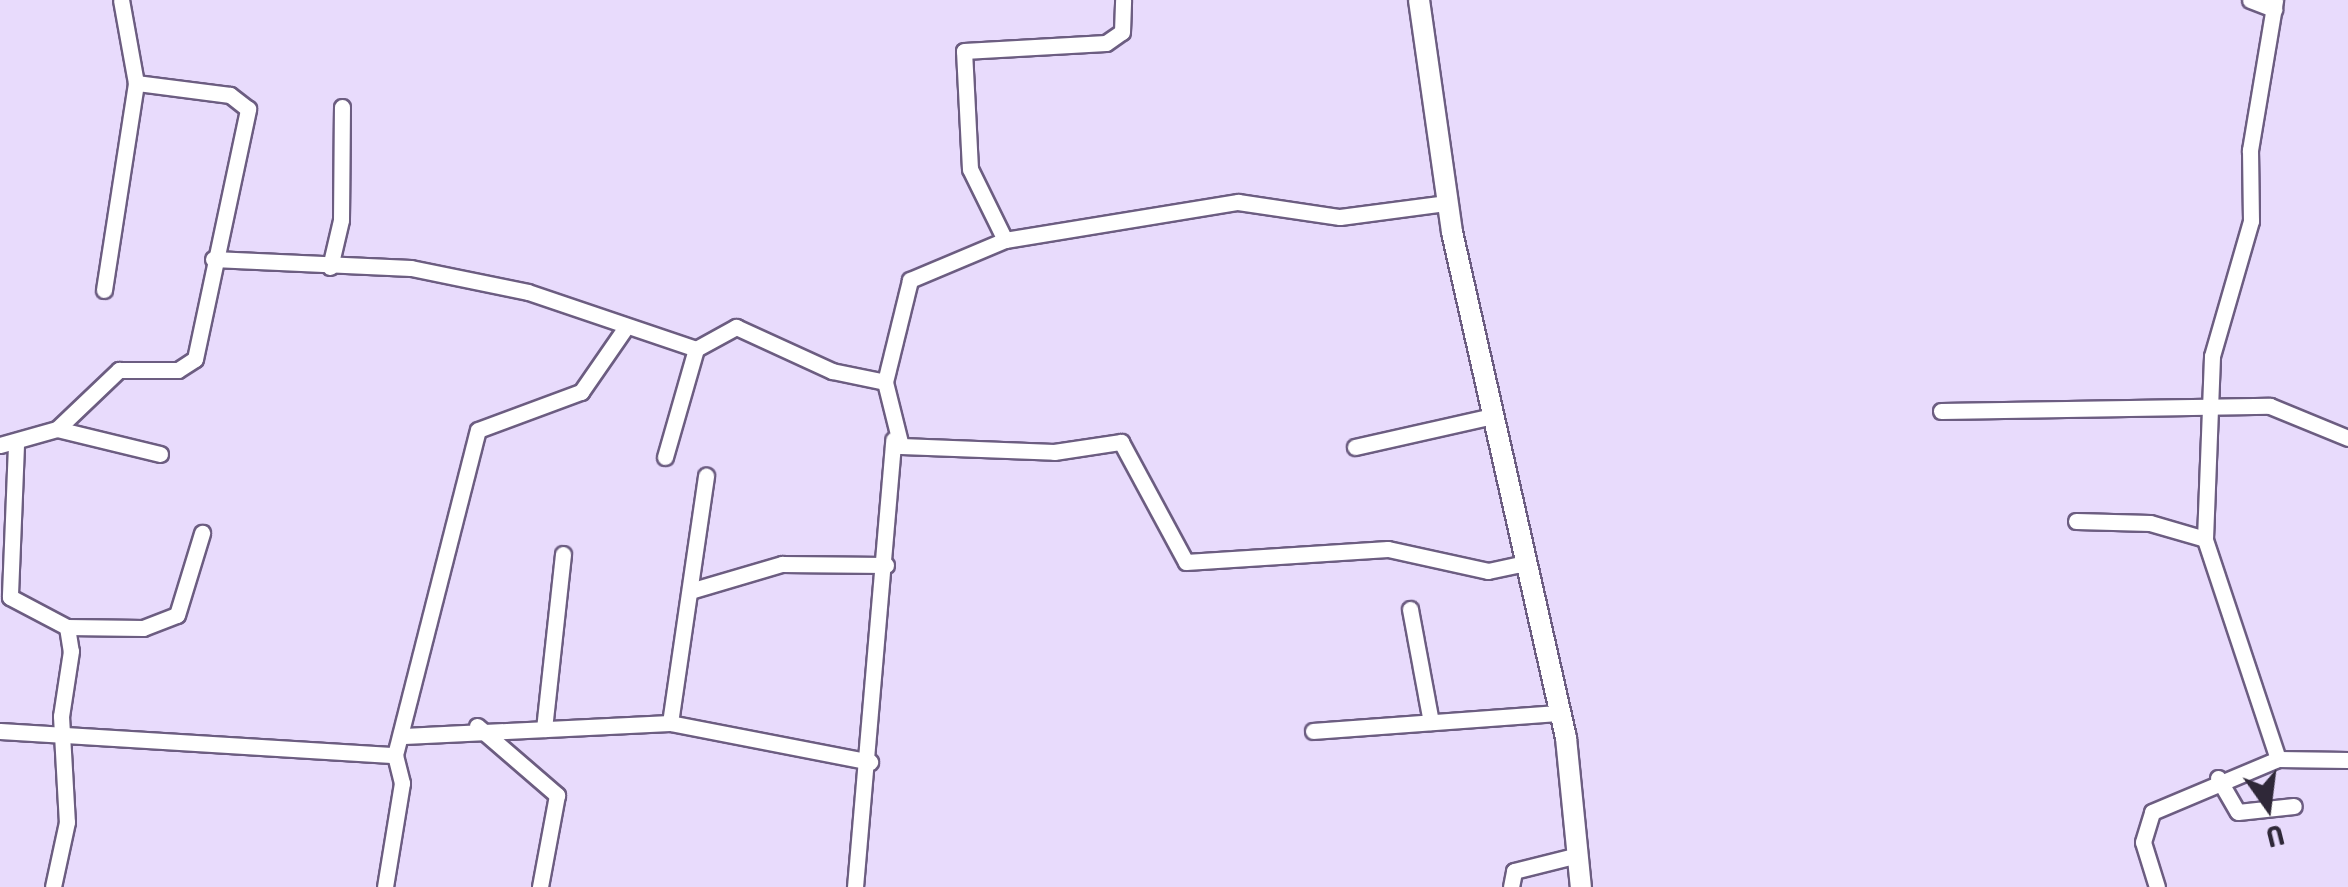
<!DOCTYPE html>
<style>
body{margin:0}
#map{position:relative;width:2348px;height:887px;overflow:hidden;background:#e8dbfc;font-family:"Asap Condensed",sans-serif}
div>[style]{position:absolute}
.roads{filter:drop-shadow(2px 0 #6c5d81) drop-shadow(-2px 0 #6c5d81) drop-shadow(0 2px #6c5d81) drop-shadow(0 -2px #6c5d81)}
.minor>*{height:15px;margin:-7.5px;padding:0 7.5px;transform-origin:7.5px;border-radius:7.5px;background:#fff}
.tertiary>*{height:20px;margin:-10px;padding:0 10px;transform-origin:10px;border-radius:10px;background:#fff}
span{translate:-50% -50%;white-space:nowrap;text-align:center;line-height:1.15;-webkit-text-stroke:8px #e8dbfc;paint-order:stroke}
.north{position:absolute;left:2218px;top:757px;width:100px;height:100px;-webkit-text-stroke:8px #e8dbfc;paint-order:stroke;rotate:166deg;font-size:28px;font-weight:700;line-height:40px;text-align:center;color:#2f2838}
.north::after{content:'';display:block;margin:auto;width:35px;height:45px;background:#2f2838;clip-path:polygon(50% 0,100% 100%,50% 72%,0 100%)}
</style>
<div id="map">
<div class="roads">
<div class="minor">
<i style="left:2250px;top:0;width:26px;rotate:21deg"></i>
<i style="left:1005px;top:240px;width:79px;rotate:-116.2deg"></i>
<i style="left:970px;top:169px;width:118px;rotate:-92.9deg"></i>
<i style="left:964px;top:51px;width:142px;rotate:-3.2deg"></i>
<i style="left:1106px;top:43px;width:19px;rotate:-35deg"></i>
<i style="left:1122px;top:32px;width:32px;rotate:-88deg"></i>
<i style="left:213px;top:259px;width:198px;rotate:2.6deg"></i>
<i style="left:411px;top:268px;width:119px;rotate:11.6deg"></i>
<i style="left:528px;top:292px;width:177px;rotate:18.7deg"></i>
<i style="left:696px;top:349px;width:46px;rotate:-28.8deg"></i>
<i style="left:736px;top:327px;width:106px;rotate:24.6deg"></i>
<i style="left:832px;top:371px;width:54px;rotate:11.7deg"></i>
<i style="left:885px;top:382px;width:66px;rotate:76deg"></i>
<i style="left:901px;top:446px;width:153px;rotate:2.2deg"></i>
<i style="left:1054px;top:452px;width:68px;rotate:-8.5deg"></i>
<i style="left:1121px;top:442px;width:136px;rotate:61.6deg"></i>
<i style="left:1186px;top:562px;width:202px;rotate:-3.7deg"></i>
<i style="left:1388px;top:549px;width:102px;rotate:12.4deg"></i>
<i style="left:1488px;top:571px;width:40px;rotate:-12deg"></i>
<i style="left:330px;top:267px;width:48px;rotate:-76.8deg"></i>
<i style="left:341px;top:220px;width:113px;rotate:-89.5deg"></i>
<i style="left:104px;top:290px;width:209px;rotate:-81.2deg"></i>
<i style="left:885px;top:382px;width:105px;rotate:-76.2deg"></i>
<i style="left:910px;top:280px;width:103px;rotate:-22.8deg"></i>
<i style="left:1005px;top:240px;width:236px;rotate:-9.3deg"></i>
<i style="left:1238px;top:202px;width:103px;rotate:8.4deg"></i>
<i style="left:1340px;top:217px;width:108px;rotate:-7.5deg"></i>
<i style="left:1941px;top:411px;width:329px;rotate:-0.9deg"></i>
<i style="left:2270px;top:406px;width:84px;rotate:22.3deg"></i>
<i style="left:57px;top:429px;width:106px;rotate:13.6deg"></i>
<i style="left:0;top:445px;width:59px;rotate:-15.7deg"></i>
<i style="left:57px;top:429px;width:86px;rotate:-43.6deg"></i>
<i style="left:119px;top:370px;width:59px"></i>
<i style="left:178px;top:370px;width:20px;rotate:-33deg"></i>
<i style="left:195px;top:359px;width:256px;rotate:-78deg"></i>
<i style="left:248px;top:109px;width:23px;rotate:-142deg"></i>
<i style="left:230px;top:95px;width:95px;rotate:-172.7deg"></i>
<i style="left:136px;top:83px;width:84px;rotate:-100.2deg"></i>
<i style="left:16px;top:445px;width:152px;rotate:92.3deg"></i>
<i style="left:10px;top:597px;width:64px;rotate:27.8deg"></i>
<i style="left:67px;top:627px;width:24px;rotate:81deg"></i>
<i style="left:71px;top:651px;width:66px;rotate:98.7deg"></i>
<i style="left:61px;top:716px;width:106px;rotate:86.8deg"></i>
<i style="left:67px;top:822px;width:66px;rotate:102.2deg"></i>
<i style="left:1355px;top:447px;width:141px;rotate:-12.7deg"></i>
<i style="left:665px;top:457px;width:112px;rotate:-74deg"></i>
<i style="left:2076px;top:521px;width:74px;rotate:1.5deg"></i>
<i style="left:2150px;top:523px;width:57px;rotate:16.2deg"></i>
<i style="left:690px;top:591px;width:96px;rotate:-16.4deg"></i>
<i style="left:782px;top:564px;width:104px;rotate:0.6deg"></i>
<i style="left:1410px;top:609px;width:115px;rotate:79.5deg"></i>
<i style="left:67px;top:627px;width:76px;rotate:0.8deg"></i>
<i style="left:143px;top:628px;width:36px;rotate:-21deg"></i>
<i style="left:177px;top:615px;width:86px;rotate:-73deg"></i>
<i style="left:670px;top:723px;width:250px;rotate:-81.7deg"></i>
<i style="left:477px;top:726px;width:106px;rotate:40.8deg"></i>
<i style="left:557px;top:795px;width:94px;rotate:100.5deg"></i>
<i style="left:544px;top:729px;width:176px;rotate:-83.8deg"></i>
<i style="left:0;top:731px;width:396px;rotate:3.5deg"></i>
<i style="left:395px;top:755px;width:29px;rotate:76deg"></i>
<i style="left:402px;top:783px;width:105px;rotate:99.3deg"></i>
<i style="left:1313px;top:731px;width:248px;rotate:-4.2deg"></i>
<i style="left:404px;top:736px;width:266px;rotate:-2.8deg"></i>
<i style="left:670px;top:723px;width:204px;rotate:11deg"></i>
<i style="left:395px;top:755px;width:335px;rotate:-75.7deg"></i>
<i style="left:478px;top:430px;width:110px;rotate:-20.3deg"></i>
<i style="left:581px;top:392px;width:75px;rotate:-55.3deg"></i>
<i style="left:2278px;top:759px;width:70px;rotate:0.8deg"></i>
<i style="left:2218px;top:778px;width:39px;rotate:60deg"></i>
<i style="left:2238px;top:812px;width:56px;rotate:-6.1deg"></i>
<i style="left:855px;top:887px;width:449px;rotate:-85.1deg"></i>
<i style="left:1511px;top:887px;width:16px;rotate:-79deg"></i>
<i style="left:1514px;top:871px;width:66px;rotate:-14deg"></i>
<i style="left:2157px;top:887px;width:47px;rotate:-107.3deg"></i>
<i style="left:2143px;top:842px;width:31px;rotate:-73deg"></i>
<i style="left:2152px;top:812px;width:137px;rotate:-22.8deg"></i>
<i style="left:2278px;top:759px;width:232px;rotate:-108.4deg"></i>
<i style="left:2205px;top:539px;width:183px;rotate:-87.8deg"></i>
<i style="left:2212px;top:356px;width:141px;rotate:-73.9deg"></i>
<i style="left:2251px;top:221px;width:71px;rotate:-90.8deg"></i>
<i style="left:2250px;top:150px;width:152px;rotate:-80.5deg"></i>
</div>
<div class="tertiary">
<i style="left:1419px;top:0;width:234px;rotate:81.9deg"></i>
<i style="left:1452px;top:232px;width:519px;rotate:77.3deg"></i>
<i style="left:1566px;top:738px;width:150px;rotate:84.3deg"></i>
</div>
</div>
<div class="north">U</div>
</div>
